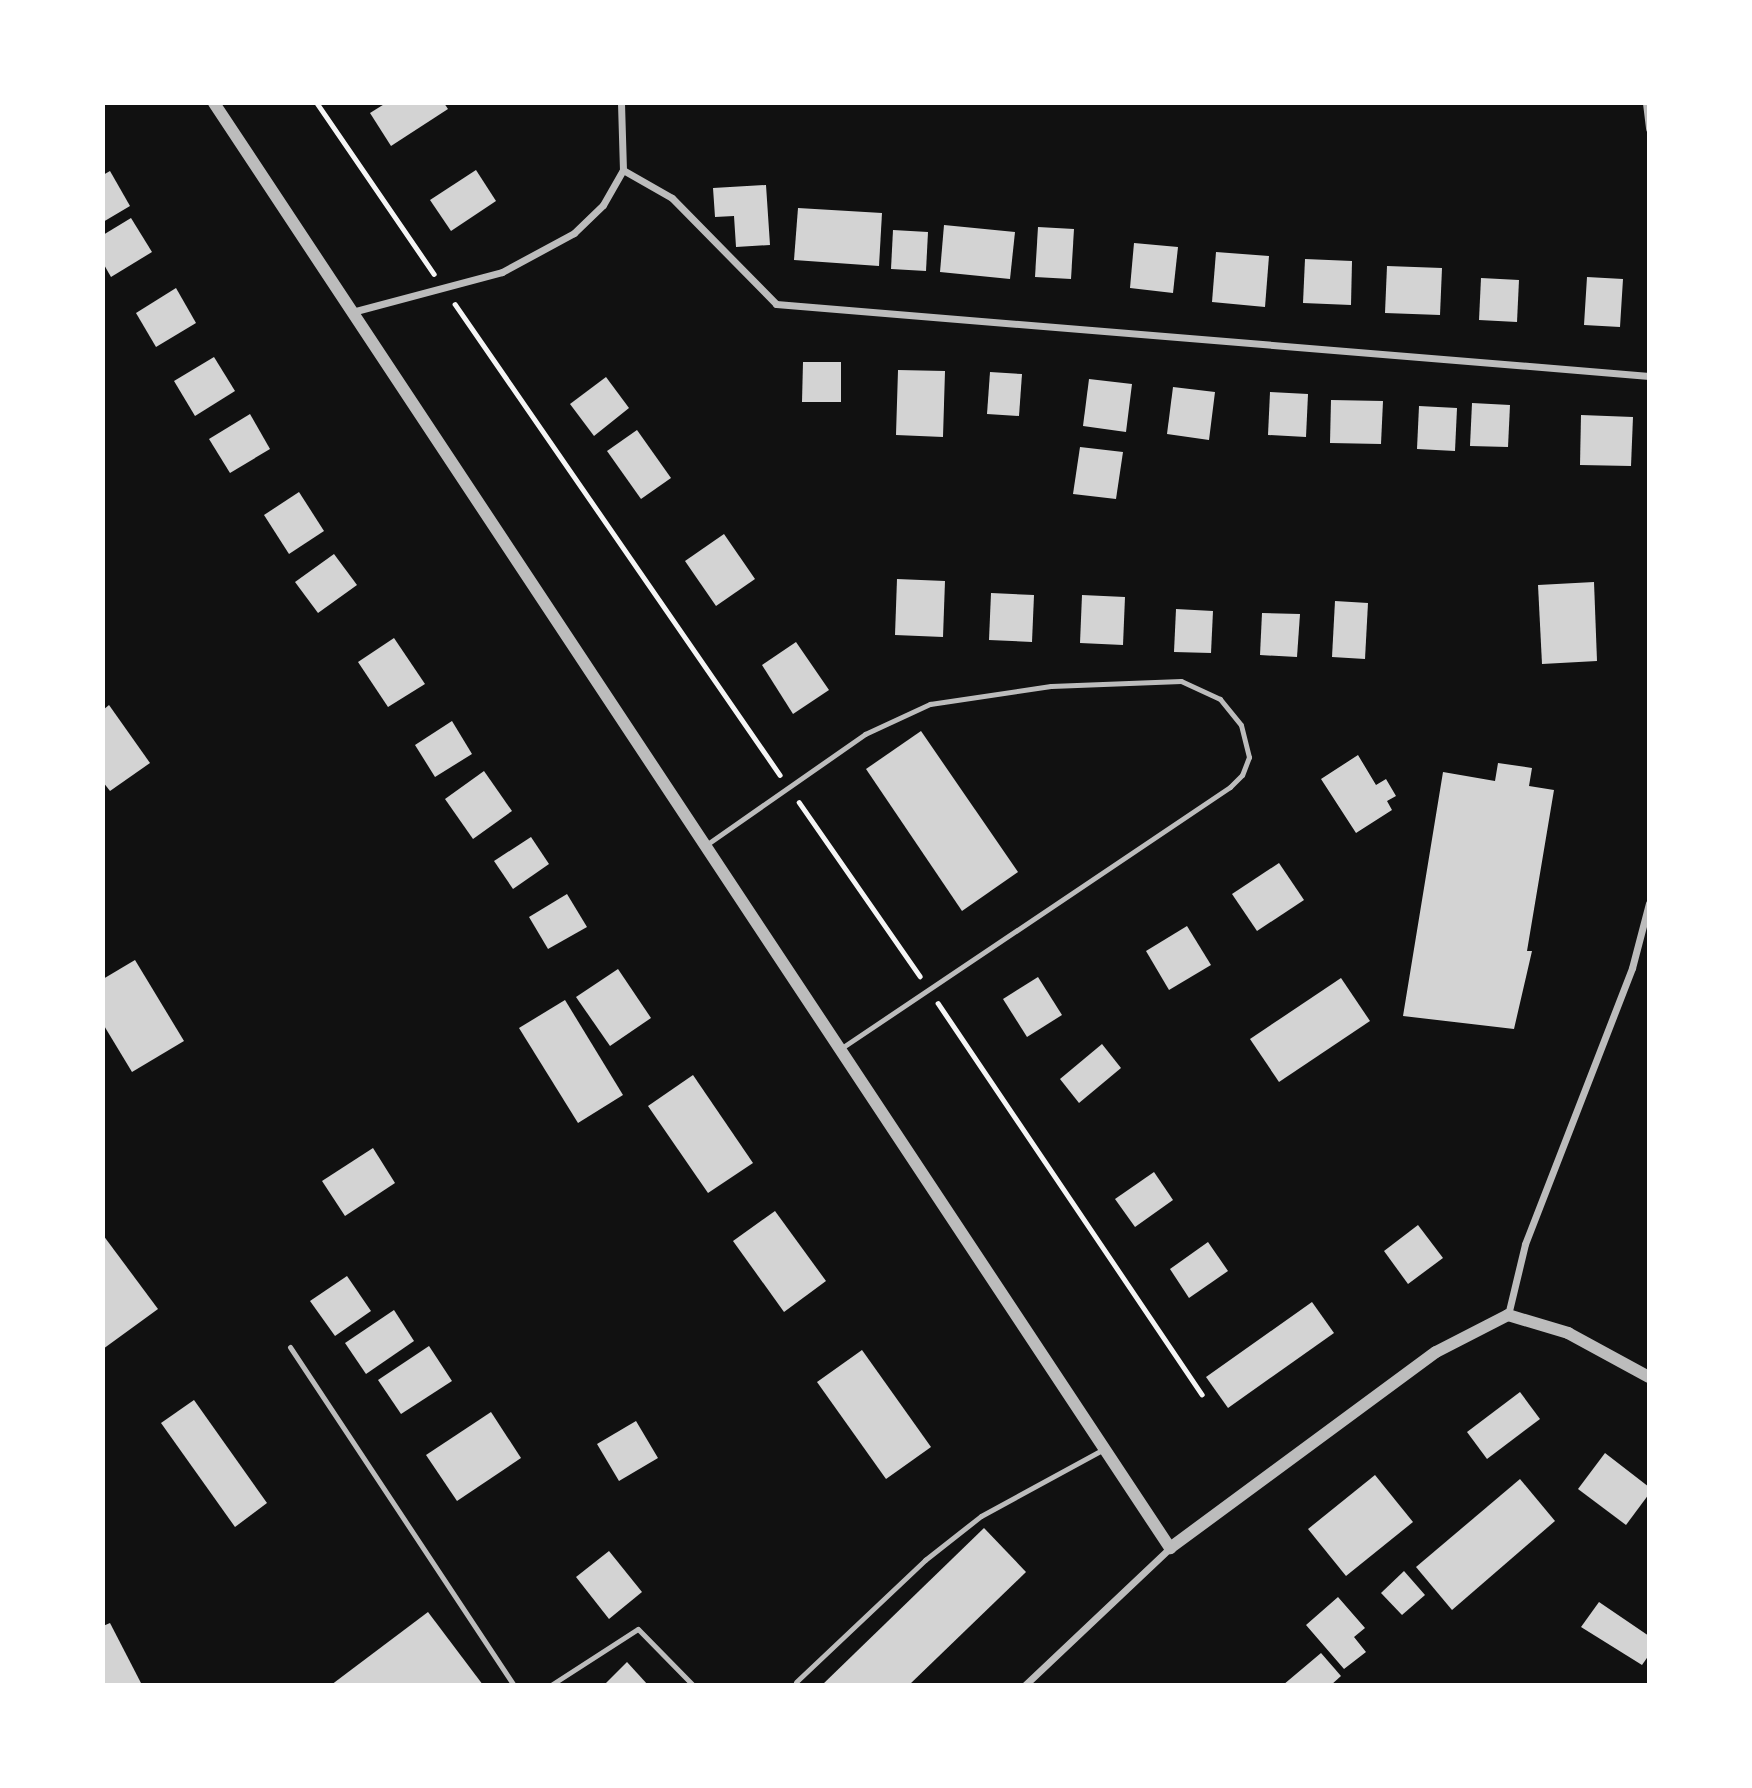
<!DOCTYPE html>
<style>
body{margin:0}
#map{position:relative;width:1752px;height:1788px;overflow:hidden;background:#111;font-family:Helvetica,sans-serif}
div>[style]{position:absolute}
.building>*{inset:0;background:#d3d3d3}
.path>*{height:4.5px;margin:-2.25px;padding:0 2.25px;transform-origin:2.25px;border-radius:2.25px;background:#f5f5f5}
.service>*{height:5px;margin:-2.5px;padding:0 2.5px;transform-origin:2.5px;border-radius:2.5px;background:#bcbcbc}
.minor>*{height:7px;margin:-3.5px;padding:0 3.5px;transform-origin:3.5px;border-radius:3.5px;background:#bcbcbc}
.tertiary>*{height:12px;margin:-6px;padding:0 6px;transform-origin:6px;border-radius:6px;background:#bcbcbc}
span{translate:-50% -50%;white-space:nowrap;text-align:center;line-height:1.15;-webkit-text-stroke:7px #fff;paint-order:stroke}
.frame{position:absolute;inset:0;border:105px solid #fff;pointer-events:none}
</style>
<div id="map">
<div class="building">
<i style="clip-path:polygon(386px 103px,444px 103px,448px 109px,391px 146px,370px 113px)"></i>
<i style="clip-path:polygon(476px 170px,496px 201px,451px 231px,430px 200px)"></i>
<i style="clip-path:polygon(110px 171px,130px 206px,103px 222px,103px 175px)"></i>
<i style="clip-path:polygon(766px 185px,770px 245px,736px 247px,734px 216px,715px 217px,713px 188px)"></i>
<i style="clip-path:polygon(798px 208px,882px 213px,879px 266px,794px 260px)"></i>
<i style="clip-path:polygon(131px 218px,152px 252px,111px 277px,103px 263px,103px 235px)"></i>
<i style="clip-path:polygon(944px 225px,1015px 232px,1010px 279px,940px 272px)"></i>
<i style="clip-path:polygon(1038px 227px,1074px 229px,1071px 279px,1035px 277px)"></i>
<i style="clip-path:polygon(893px 230px,928px 232px,926px 271px,891px 269px)"></i>
<i style="clip-path:polygon(1134px 243px,1178px 247px,1173px 293px,1130px 288px)"></i>
<i style="clip-path:polygon(1216px 252px,1269px 256px,1265px 307px,1212px 302px)"></i>
<i style="clip-path:polygon(1305px 259px,1352px 261px,1351px 305px,1303px 303px)"></i>
<i style="clip-path:polygon(1387px 266px,1442px 268px,1440px 315px,1385px 313px)"></i>
<i style="clip-path:polygon(1587px 277px,1623px 279px,1620px 327px,1584px 325px)"></i>
<i style="clip-path:polygon(1481px 278px,1519px 280px,1517px 322px,1479px 320px)"></i>
<i style="clip-path:polygon(176px 288px,196px 323px,156px 347px,136px 313px)"></i>
<i style="clip-path:polygon(214px 357px,235px 391px,195px 416px,174px 381px)"></i>
<i style="clip-path:polygon(803px 362px,841px 362px,841px 402px,802px 402px)"></i>
<i style="clip-path:polygon(898px 370px,945px 371px,943px 437px,896px 435px)"></i>
<i style="clip-path:polygon(990px 372px,1022px 374px,1019px 416px,987px 414px)"></i>
<i style="clip-path:polygon(606px 377px,629px 408px,594px 436px,570px 404px)"></i>
<i style="clip-path:polygon(1089px 379px,1132px 384px,1126px 432px,1083px 426px)"></i>
<i style="clip-path:polygon(1173px 387px,1215px 392px,1209px 440px,1167px 434px)"></i>
<i style="clip-path:polygon(1270px 392px,1308px 394px,1306px 437px,1268px 435px)"></i>
<i style="clip-path:polygon(1331px 400px,1383px 401px,1381px 444px,1330px 443px)"></i>
<i style="clip-path:polygon(1472px 403px,1510px 405px,1508px 447px,1470px 446px)"></i>
<i style="clip-path:polygon(1419px 406px,1457px 408px,1455px 451px,1417px 449px)"></i>
<i style="clip-path:polygon(250px 414px,270px 449px,230px 473px,209px 439px)"></i>
<i style="clip-path:polygon(1581px 415px,1633px 417px,1631px 466px,1580px 465px)"></i>
<i style="clip-path:polygon(637px 430px,671px 478px,641px 499px,607px 451px)"></i>
<i style="clip-path:polygon(1080px 447px,1123px 452px,1116px 499px,1073px 494px)"></i>
<i style="clip-path:polygon(299px 492px,324px 531px,289px 554px,264px 515px)"></i>
<i style="clip-path:polygon(724px 534px,755px 579px,716px 606px,685px 561px)"></i>
<i style="clip-path:polygon(334px 554px,357px 585px,318px 613px,295px 582px)"></i>
<i style="clip-path:polygon(897px 579px,945px 581px,943px 637px,895px 635px)"></i>
<i style="clip-path:polygon(1594px 582px,1597px 661px,1542px 664px,1538px 585px)"></i>
<i style="clip-path:polygon(991px 593px,1034px 595px,1032px 642px,989px 640px)"></i>
<i style="clip-path:polygon(1082px 595px,1125px 597px,1123px 645px,1080px 643px)"></i>
<i style="clip-path:polygon(1335px 601px,1368px 603px,1365px 659px,1332px 657px)"></i>
<i style="clip-path:polygon(1176px 609px,1213px 611px,1211px 653px,1174px 652px)"></i>
<i style="clip-path:polygon(1262px 613px,1300px 614px,1297px 657px,1260px 655px)"></i>
<i style="clip-path:polygon(394px 638px,425px 684px,388px 707px,358px 662px)"></i>
<i style="clip-path:polygon(796px 642px,829px 690px,793px 714px,762px 665px)"></i>
<i style="clip-path:polygon(109px 705px,150px 763px,110px 791px,103px 782px,103px 710px)"></i>
<i style="clip-path:polygon(452px 721px,472px 754px,435px 777px,415px 745px)"></i>
<i style="clip-path:polygon(921px 731px,1018px 872px,962px 911px,866px 769px)"></i>
<i style="clip-path:polygon(1358px 755px,1376px 785px,1386px 779px,1396px 796px,1387px 801px,1392px 810px,1356px 833px,1321px 779px)"></i>
<i style="clip-path:polygon(1498px 763px,1532px 768px,1529px 786px,1554px 790px,1527px 951px,1532px 951px,1514px 1029px,1403px 1016px,1443px 772px,1495px 781px)"></i>
<i style="clip-path:polygon(484px 771px,512px 811px,473px 839px,445px 799px)"></i>
<i style="clip-path:polygon(531px 837px,549px 864px,513px 889px,494px 861px)"></i>
<i style="clip-path:polygon(1279px 863px,1304px 900px,1257px 931px,1232px 894px)"></i>
<i style="clip-path:polygon(567px 894px,587px 927px,548px 949px,529px 917px)"></i>
<i style="clip-path:polygon(1187px 926px,1211px 965px,1169px 990px,1146px 951px)"></i>
<i style="clip-path:polygon(135px 960px,184px 1041px,132px 1072px,103px 1024px,103px 979px)"></i>
<i style="clip-path:polygon(618px 969px,651px 1018px,610px 1046px,576px 997px)"></i>
<i style="clip-path:polygon(1038px 977px,1062px 1015px,1027px 1037px,1003px 999px)"></i>
<i style="clip-path:polygon(1341px 978px,1370px 1021px,1279px 1082px,1250px 1039px)"></i>
<i style="clip-path:polygon(565px 1000px,623px 1095px,578px 1123px,519px 1028px)"></i>
<i style="clip-path:polygon(1102px 1044px,1121px 1068px,1079px 1103px,1060px 1079px)"></i>
<i style="clip-path:polygon(693px 1075px,753px 1163px,708px 1193px,648px 1106px)"></i>
<i style="clip-path:polygon(373px 1148px,395px 1183px,345px 1216px,322px 1181px)"></i>
<i style="clip-path:polygon(1154px 1172px,1173px 1200px,1135px 1227px,1115px 1199px)"></i>
<i style="clip-path:polygon(775px 1211px,826px 1281px,784px 1312px,733px 1241px)"></i>
<i style="clip-path:polygon(1418px 1225px,1443px 1258px,1408px 1284px,1384px 1251px)"></i>
<i style="clip-path:polygon(103px 1235px,158px 1309px,103px 1349px)"></i>
<i style="clip-path:polygon(1208px 1242px,1228px 1271px,1189px 1298px,1170px 1269px)"></i>
<i style="clip-path:polygon(347px 1276px,371px 1311px,335px 1336px,310px 1301px)"></i>
<i style="clip-path:polygon(1312px 1302px,1334px 1333px,1228px 1408px,1206px 1377px)"></i>
<i style="clip-path:polygon(394px 1310px,414px 1341px,366px 1374px,345px 1343px)"></i>
<i style="clip-path:polygon(429px 1346px,452px 1381px,401px 1414px,378px 1380px)"></i>
<i style="clip-path:polygon(862px 1350px,931px 1447px,886px 1479px,817px 1382px)"></i>
<i style="clip-path:polygon(1520px 1392px,1540px 1419px,1487px 1459px,1467px 1432px)"></i>
<i style="clip-path:polygon(194px 1400px,267px 1503px,235px 1527px,161px 1423px)"></i>
<i style="clip-path:polygon(491px 1412px,521px 1458px,457px 1501px,426px 1455px)"></i>
<i style="clip-path:polygon(636px 1421px,658px 1458px,619px 1481px,597px 1444px)"></i>
<i style="clip-path:polygon(1605px 1453px,1649px 1487px,1649px 1494px,1626px 1525px,1578px 1489px)"></i>
<i style="clip-path:polygon(1375px 1475px,1413px 1522px,1346px 1576px,1308px 1529px)"></i>
<i style="clip-path:polygon(1520px 1479px,1555px 1521px,1452px 1610px,1416px 1567px)"></i>
<i style="clip-path:polygon(984px 1528px,1026px 1572px,909px 1685px,822px 1685px)"></i>
<i style="clip-path:polygon(609px 1551px,642px 1592px,609px 1619px,576px 1577px)"></i>
<i style="clip-path:polygon(1404px 1571px,1425px 1595px,1402px 1615px,1381px 1593px)"></i>
<i style="clip-path:polygon(1338px 1597px,1365px 1628px,1354px 1637px,1366px 1652px,1344px 1669px,1306px 1625px)"></i>
<i style="clip-path:polygon(1599px 1602px,1649px 1636px,1649px 1655px,1642px 1665px,1581px 1627px)"></i>
<i style="clip-path:polygon(428px 1612px,483px 1685px,331px 1685px)"></i>
<i style="clip-path:polygon(110px 1623px,142px 1685px,103px 1685px,103px 1626px)"></i>
<i style="clip-path:polygon(1321px 1653px,1341px 1676px,1331px 1685px,1283px 1685px)"></i>
<i style="clip-path:polygon(627px 1662px,648px 1685px,604px 1685px)"></i>
</div>
<div class="path">
<i style="left:317px;top:103px;width:207px;rotate:55.6deg"></i>
<i style="left:455px;top:304px;width:572px;rotate:55.39deg"></i>
<i style="left:799px;top:802px;width:212px;rotate:55.2deg"></i>
<i style="left:938px;top:1003px;width:472px;rotate:56deg"></i>
</div>
<div class="service">
<i style="left:706px;top:845px;width:194px;rotate:-34.9deg"></i>
<i style="left:865px;top:734px;width:72px;rotate:-24.8deg"></i>
<i style="left:930px;top:704px;width:122px;rotate:-8.5deg"></i>
<i style="left:1051px;top:686px;width:130px;rotate:-2.2deg"></i>
<i style="left:1181px;top:681px;width:43px;rotate:24.8deg"></i>
<i style="left:1220px;top:699px;width:33px;rotate:51deg"></i>
<i style="left:1241px;top:725px;width:33px;rotate:76deg"></i>
<i style="left:1249px;top:757px;width:19px;rotate:111deg"></i>
<i style="left:1242px;top:775px;width:17px;rotate:135deg"></i>
<i style="left:1230px;top:787px;width:468px;rotate:146.1deg"></i>
<i style="left:290px;top:1347px;width:405px;rotate:56.5deg"></i>
<i style="left:796px;top:1682px;width:178px;rotate:-43.4deg"></i>
<i style="left:925px;top:1560px;width:71px;rotate:-38.2deg"></i>
<i style="left:981px;top:1516px;width:140px;rotate:-28.6deg"></i>
<i style="left:551px;top:1685px;width:103px;rotate:-32.8deg"></i>
<i style="left:638px;top:1629px;width:78px;rotate:45.5deg"></i>
</div>
<div class="minor">
<i style="left:621px;top:103px;width:67px;rotate:88.3deg"></i>
<i style="left:1646px;top:103px;width:26px;rotate:83deg"></i>
<i style="left:623px;top:170px;width:56px;rotate:29.7deg"></i>
<i style="left:672px;top:198px;width:148px;rotate:45.5deg"></i>
<i style="left:776px;top:304px;width:876px;rotate:4.71deg"></i>
<i style="left:352px;top:312px;width:155px;rotate:-14.9deg"></i>
<i style="left:502px;top:272px;width:82px;rotate:-28.4deg"></i>
<i style="left:574px;top:233px;width:40px;rotate:-44deg"></i>
<i style="left:603px;top:205px;width:40px;rotate:-60.3deg"></i>
<i style="left:1508px;top:1315px;width:73px;rotate:-76.5deg"></i>
<i style="left:1525px;top:1244px;width:296px;rotate:-68.8deg"></i>
<i style="left:1632px;top:968px;width:67px;rotate:-75.3deg"></i>
<i style="left:1025px;top:1685px;width:199px;rotate:-43.4deg"></i>
</div>
<div class="tertiary">
<i style="left:214px;top:103px;width:1733px;rotate:56.51deg"></i>
<i style="left:1170px;top:1548px;width:330px;rotate:-36.4deg"></i>
<i style="left:1436px;top:1352px;width:81px;rotate:-27.2deg"></i>
<i style="left:1508px;top:1315px;width:63px;rotate:16.7deg"></i>
<i style="left:1568px;top:1333px;width:92px;rotate:28.5deg"></i>
</div>
<div class="frame"></div>
</div>
